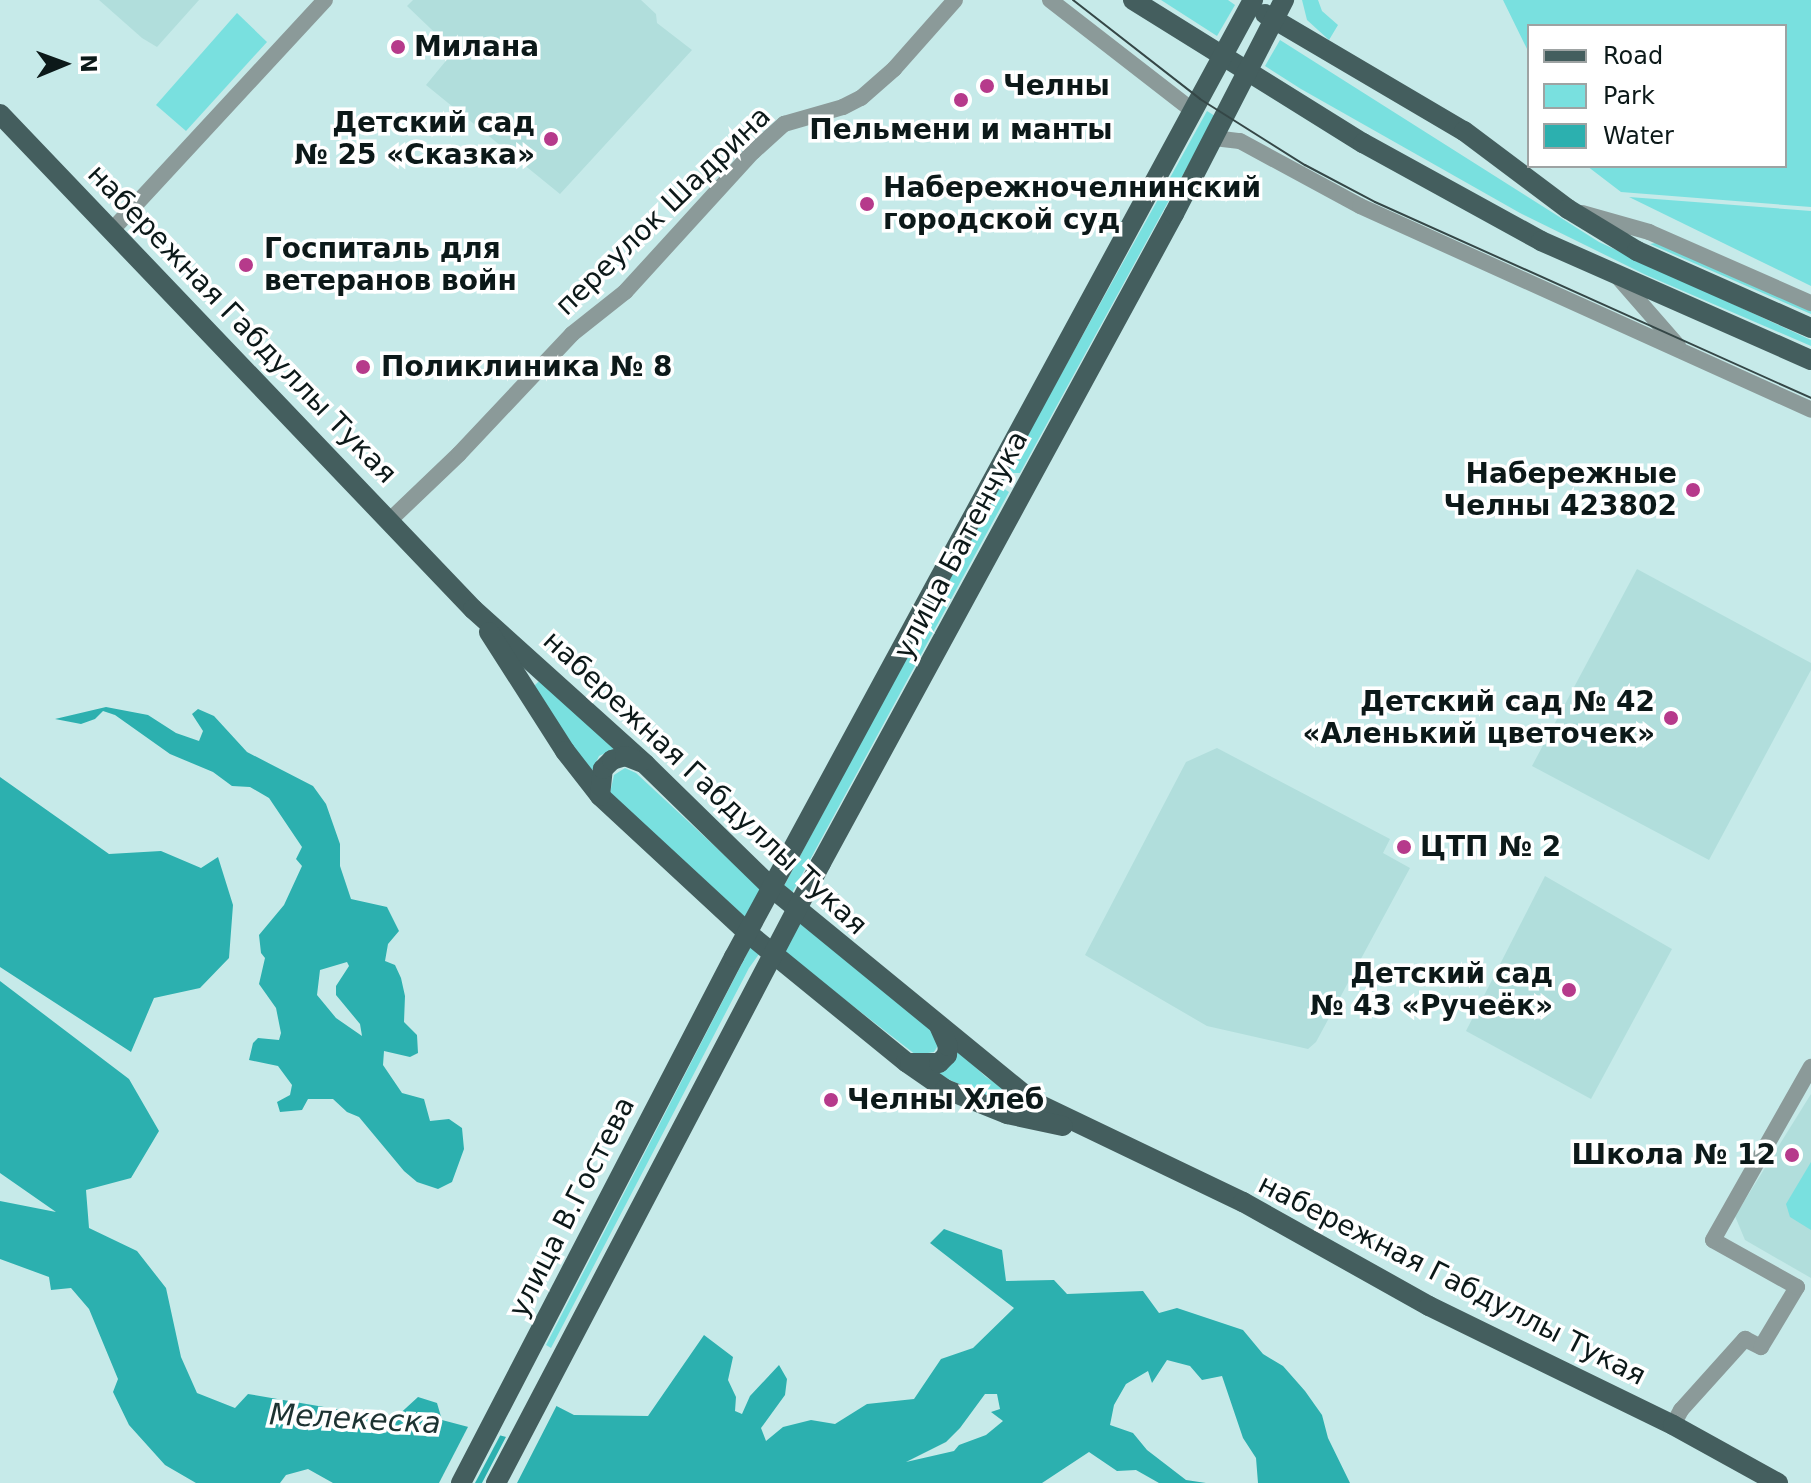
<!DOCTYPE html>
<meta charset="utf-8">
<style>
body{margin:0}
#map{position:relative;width:1811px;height:1483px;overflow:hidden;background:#c6eae9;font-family:"DejaVu Sans",sans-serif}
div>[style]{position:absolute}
.built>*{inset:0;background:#b1dedc}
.green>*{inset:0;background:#79e0df}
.water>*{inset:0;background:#2cb0af}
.pier>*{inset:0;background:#c6eae9}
.minor>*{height:16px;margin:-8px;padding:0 8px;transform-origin:8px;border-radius:8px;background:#8b9a99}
.major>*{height:20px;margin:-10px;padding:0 10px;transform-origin:10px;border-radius:10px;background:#445e5e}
.tram>*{height:2px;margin:-1px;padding:0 1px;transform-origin:1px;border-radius:1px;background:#354747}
.dots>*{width:22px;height:22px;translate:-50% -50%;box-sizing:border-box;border:4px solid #fff;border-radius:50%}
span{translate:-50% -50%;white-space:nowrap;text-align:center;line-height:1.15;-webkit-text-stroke:7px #fff;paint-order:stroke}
.poi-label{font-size:28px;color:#0c1919;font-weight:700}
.left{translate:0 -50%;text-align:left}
.right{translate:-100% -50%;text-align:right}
.street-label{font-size:28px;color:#0c1919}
.water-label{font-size:30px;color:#1d3332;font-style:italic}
.legend{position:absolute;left:1527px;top:24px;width:260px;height:144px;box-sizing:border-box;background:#fff;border:2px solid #9ea3a3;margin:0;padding:10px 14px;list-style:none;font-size:24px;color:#0c1919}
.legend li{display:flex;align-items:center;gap:16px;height:40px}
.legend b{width:40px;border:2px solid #9ea3a3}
.north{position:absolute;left:24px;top:24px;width:80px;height:80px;-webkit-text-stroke:6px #fff;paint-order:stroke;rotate:89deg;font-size:22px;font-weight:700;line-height:32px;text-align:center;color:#0c1919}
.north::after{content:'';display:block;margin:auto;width:28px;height:36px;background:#0c1919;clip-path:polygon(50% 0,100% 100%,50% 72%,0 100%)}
</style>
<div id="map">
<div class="built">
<i style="clip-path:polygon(99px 0,199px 0,157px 47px,142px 38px)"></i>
<i style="clip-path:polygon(413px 0,641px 0,656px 14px,657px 23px,692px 50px,560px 194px,426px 85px,454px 51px,407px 6px)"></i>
<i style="clip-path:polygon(1637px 569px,1811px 663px,1811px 670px,1709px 860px,1532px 766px)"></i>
<i style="clip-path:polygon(1217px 748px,1390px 839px,1383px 853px,1410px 868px,1316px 1042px,1308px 1049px,1207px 1026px,1085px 955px,1186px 762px)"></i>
<i style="clip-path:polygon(1545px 876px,1672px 949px,1591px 1099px,1466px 1031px)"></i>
<i style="clip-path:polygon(1811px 1094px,1811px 1278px,1745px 1240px,1735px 1216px)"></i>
</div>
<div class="green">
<i style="clip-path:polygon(1161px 0,1228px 0,1235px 5px,1217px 36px)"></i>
<i style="clip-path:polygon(1302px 0,1318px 0,1322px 11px,1338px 25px,1329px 40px,1307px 20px)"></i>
<i style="clip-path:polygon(1503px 0,1811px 0,1811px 207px,1621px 192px,1587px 166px,1785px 166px,1785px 26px,1529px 26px,1529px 53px)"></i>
<i style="clip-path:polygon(237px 13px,267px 42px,186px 131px,156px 105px)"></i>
<i style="clip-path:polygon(1280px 40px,1599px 242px,1811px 340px,1811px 346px,1646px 275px,1520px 213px,1301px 89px,1265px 66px)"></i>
<i style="clip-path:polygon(1207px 111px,1215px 116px,1020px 473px,1012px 473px,1009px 468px)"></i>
<i style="clip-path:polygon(1629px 197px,1811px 211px,1811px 286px)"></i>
<i style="clip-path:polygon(1660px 242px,1811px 309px,1811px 314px,1650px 244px)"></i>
<i style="clip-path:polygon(998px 485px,1009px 492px,792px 893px,784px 886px)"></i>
<i style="clip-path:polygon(541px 679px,614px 749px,599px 756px,591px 773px,534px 686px)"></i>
<i style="clip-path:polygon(625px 768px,636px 773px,761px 889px,746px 918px,610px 793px,614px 775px)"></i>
<i style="clip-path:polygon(799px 921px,935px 1033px,939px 1044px,934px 1052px,916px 1055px,781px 950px)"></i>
<i style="clip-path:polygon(751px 946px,759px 954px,749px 968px,551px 1348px,546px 1345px)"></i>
<i style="clip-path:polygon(954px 1047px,986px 1077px,1032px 1107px,980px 1094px,933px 1072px)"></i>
<i style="clip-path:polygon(1811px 1162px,1811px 1230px,1790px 1217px,1786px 1204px)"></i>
</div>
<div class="water">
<i style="clip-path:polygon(evenodd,106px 707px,148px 715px,176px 733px,199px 741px,203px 731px,192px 714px,198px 709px,214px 716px,247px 752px,313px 786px,326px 804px,340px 844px,340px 866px,351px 899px,387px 907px,399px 931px,388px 944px,385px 961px,395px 965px,401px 978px,405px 996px,404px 1022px,417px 1035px,418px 1053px,410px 1057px,384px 1051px,383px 1065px,402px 1093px,424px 1099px,430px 1121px,449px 1119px,462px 1128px,464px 1149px,452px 1182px,438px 1189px,417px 1182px,404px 1171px,359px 1117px,347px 1112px,333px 1099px,308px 1099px,302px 1110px,280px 1112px,277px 1102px,290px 1095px,292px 1085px,278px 1066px,249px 1060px,253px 1043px,258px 1038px,279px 1040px,281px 1033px,276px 1008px,259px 984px,265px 958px,261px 953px,259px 935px,284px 905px,302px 866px,296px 859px,302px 847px,269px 798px,250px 787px,232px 786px,213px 772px,170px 754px,115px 715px,103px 711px,95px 719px,81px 724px,55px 719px,106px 707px,347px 962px,349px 966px,336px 986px,336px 995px,360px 1024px,362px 1036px,336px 1018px,317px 995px,320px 970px,347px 962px)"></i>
<i style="clip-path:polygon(0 777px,109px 854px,161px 851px,201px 868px,218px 857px,233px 905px,229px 958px,200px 988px,154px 998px,131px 1052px,0 967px)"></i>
<i style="clip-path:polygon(evenodd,0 981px,129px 1079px,159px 1131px,131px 1178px,86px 1190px,89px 1228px,137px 1251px,166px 1288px,181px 1357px,197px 1393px,235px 1408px,248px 1394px,394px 1419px,418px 1397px,437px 1403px,442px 1420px,518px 1440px,535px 1395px,574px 1415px,648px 1416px,704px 1335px,733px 1357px,728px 1380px,736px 1397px,735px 1411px,742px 1414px,750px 1396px,779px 1365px,787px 1379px,785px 1395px,761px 1428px,766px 1441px,783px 1427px,811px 1420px,835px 1424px,867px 1404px,914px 1399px,941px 1359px,973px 1348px,1014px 1308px,930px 1243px,944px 1229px,1002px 1250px,1006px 1281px,1054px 1280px,1067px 1294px,1143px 1291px,1159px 1313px,1177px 1308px,1243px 1330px,1263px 1354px,1283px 1366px,1305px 1391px,1322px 1415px,1328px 1438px,1350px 1483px,1258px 1483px,1256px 1458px,1243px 1438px,1222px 1376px,1202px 1380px,1190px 1366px,1167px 1360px,1152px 1383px,1148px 1371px,1126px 1384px,1114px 1405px,1110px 1425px,1133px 1433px,1147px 1450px,1186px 1480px,1206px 1483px,1159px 1483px,1136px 1470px,1117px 1471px,1089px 1452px,1042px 1483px,333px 1483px,308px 1469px,286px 1475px,280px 1483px,196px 1483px,165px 1465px,129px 1425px,113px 1392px,118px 1379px,89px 1309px,71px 1288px,51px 1290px,49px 1277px,0 1259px,0 1201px,56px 1212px,0 1173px,0 981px,985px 1394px,997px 1394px,1000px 1409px,991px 1412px,1003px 1421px,986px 1435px,959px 1445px,954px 1451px,906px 1462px,946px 1442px,960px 1428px,985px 1394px)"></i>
</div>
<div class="pier">
<i style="clip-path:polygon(536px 1392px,558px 1403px,517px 1483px,482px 1483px,508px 1433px,516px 1435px)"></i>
<i style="clip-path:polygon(470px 1423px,502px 1432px,475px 1483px,439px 1483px)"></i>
</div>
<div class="minor">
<i style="left:1050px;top:0;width:181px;rotate:37.8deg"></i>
<i style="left:1214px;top:138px;width:26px;rotate:7deg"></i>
<i style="left:1240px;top:141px;width:136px;rotate:28.4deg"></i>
<i style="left:1360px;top:206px;width:495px;rotate:24.3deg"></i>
<i style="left:1582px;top:213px;width:70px;rotate:15.8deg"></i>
<i style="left:1649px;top:232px;width:177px;rotate:23.7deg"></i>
<i style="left:113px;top:229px;width:312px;rotate:-47.2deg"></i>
<i style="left:1617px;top:276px;width:93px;rotate:48.9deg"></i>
<i style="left:390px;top:520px;width:95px;rotate:-43.7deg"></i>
<i style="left:459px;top:454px;width:165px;rotate:-46.7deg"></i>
<i style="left:572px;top:334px;width:68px;rotate:-38.4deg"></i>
<i style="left:625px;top:292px;width:190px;rotate:-47.6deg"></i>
<i style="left:753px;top:152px;width:42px;rotate:-42.1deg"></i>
<i style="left:784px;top:124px;width:61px;rotate:-16.1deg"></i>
<i style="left:843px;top:107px;width:20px;rotate:-27deg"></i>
<i style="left:861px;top:98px;width:44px;rotate:-41.3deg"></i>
<i style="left:894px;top:69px;width:92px;rotate:-48.5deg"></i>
<i style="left:1673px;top:1425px;width:17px;rotate:-62deg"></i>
<i style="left:1681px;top:1410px;width:96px;rotate:-48deg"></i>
<i style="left:1745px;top:1339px;width:18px;rotate:27deg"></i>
<i style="left:1761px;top:1347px;width:70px;rotate:-59deg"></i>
<i style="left:1797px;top:1287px;width:96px;rotate:-150.8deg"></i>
<i style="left:1713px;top:1240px;width:199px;rotate:-60.5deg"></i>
</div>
<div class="major">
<i style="left:1133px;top:0;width:271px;rotate:31.9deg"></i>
<i style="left:1363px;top:143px;width:203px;rotate:28.8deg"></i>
<i style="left:1541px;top:241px;width:295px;rotate:23.8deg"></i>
<i style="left:1265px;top:14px;width:231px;rotate:30.5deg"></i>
<i style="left:1464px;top:131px;width:130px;rotate:36.9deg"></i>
<i style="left:1568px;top:209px;width:81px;rotate:31.3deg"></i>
<i style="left:1637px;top:251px;width:190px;rotate:23.9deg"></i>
<i style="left:0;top:114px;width:685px;rotate:46.3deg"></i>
<i style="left:473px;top:609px;width:232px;rotate:42deg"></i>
<i style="left:645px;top:764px;width:177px;rotate:44.3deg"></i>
<i style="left:772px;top:888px;width:336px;rotate:39.3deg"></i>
<i style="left:1032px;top:1101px;width:234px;rotate:25.6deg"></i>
<i style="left:1243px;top:1202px;width:213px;rotate:29.2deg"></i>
<i style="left:1429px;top:1306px;width:271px;rotate:26deg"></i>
<i style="left:1673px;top:1425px;width:120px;rotate:28.9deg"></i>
<i style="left:489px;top:632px;width:141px;rotate:57.4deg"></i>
<i style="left:565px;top:751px;width:57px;rotate:52.1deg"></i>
<i style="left:600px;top:796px;width:203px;rotate:42.8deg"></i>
<i style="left:749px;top:934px;width:203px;rotate:39.2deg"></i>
<i style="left:906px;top:1062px;width:47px;rotate:34.7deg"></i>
<i style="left:945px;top:1089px;width:67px;rotate:22deg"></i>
<i style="left:1007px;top:1114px;width:57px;rotate:12.1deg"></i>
<i style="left:600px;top:796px;width:27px;rotate:-84deg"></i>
<i style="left:603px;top:769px;width:13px;rotate:-45deg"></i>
<i style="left:612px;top:760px;width:14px;rotate:-17deg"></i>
<i style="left:625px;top:756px;width:17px;rotate:21deg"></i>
<i style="left:910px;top:1063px;width:29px"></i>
<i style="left:939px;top:1063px;width:11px;rotate:-45deg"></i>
<i style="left:947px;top:1055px;width:9px;rotate:-84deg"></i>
<i style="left:948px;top:1046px;width:20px;rotate:-114deg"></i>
<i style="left:461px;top:1483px;width:593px;rotate:-62.57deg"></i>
<i style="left:734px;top:957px;width:1089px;rotate:-61.53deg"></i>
<i style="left:496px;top:1483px;width:700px;rotate:-62.34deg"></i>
<i style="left:821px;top:863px;width:739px;rotate:-61.46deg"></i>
<i style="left:1174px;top:214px;width:241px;rotate:-62.8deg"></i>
</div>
<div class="tram">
<i style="left:1073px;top:0;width:161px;rotate:37.9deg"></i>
<i style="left:1200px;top:99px;width:124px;rotate:32.2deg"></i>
<i style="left:1305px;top:165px;width:79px;rotate:27.9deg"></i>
<i style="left:1375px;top:202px;width:478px;rotate:24.2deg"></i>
</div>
<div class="dots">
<i style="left:398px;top:47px;background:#b63a8b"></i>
<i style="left:987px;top:86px;background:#b63a8b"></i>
<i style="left:961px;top:100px;background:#b63a8b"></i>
<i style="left:551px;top:139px;background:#b63a8b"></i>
<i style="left:867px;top:204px;background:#b63a8b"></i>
<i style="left:246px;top:265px;background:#b63a8b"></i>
<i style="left:363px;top:367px;background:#b63a8b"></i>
<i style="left:1693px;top:490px;background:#b63a8b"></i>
<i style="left:1671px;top:718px;background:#b63a8b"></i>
<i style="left:1404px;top:847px;background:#b63a8b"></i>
<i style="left:1569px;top:990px;background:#b63a8b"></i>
<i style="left:831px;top:1100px;background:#b63a8b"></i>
<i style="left:1792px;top:1155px;background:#b63a8b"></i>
</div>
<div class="poi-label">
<span class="left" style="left:414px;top:47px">Милана</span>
<span class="left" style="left:1003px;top:86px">Челны</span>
<span class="right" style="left:535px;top:139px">Детский сад<br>№ 25 «Сказка»</span>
<span style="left:961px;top:130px">Пельмени и манты</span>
<span class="left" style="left:883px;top:204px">Набережночелнинский<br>городской суд</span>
<span class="left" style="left:264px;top:265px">Госпиталь для<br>ветеранов войн</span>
<span class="left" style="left:381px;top:367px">Поликлиника № 8</span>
<span class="right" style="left:1677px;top:490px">Набережные<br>Челны 423802</span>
<span class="right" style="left:1655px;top:718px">Детский сад № 42<br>«Аленький цветочек»</span>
<span class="left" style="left:1420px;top:847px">ЦТП № 2</span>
<span class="right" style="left:1553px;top:990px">Детский сад<br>№ 43 «Ручеёк»</span>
<span class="left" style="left:847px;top:1100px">Челны Хлеб</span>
<span class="right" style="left:1776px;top:1155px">Школа № 12</span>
</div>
<div class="street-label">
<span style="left:663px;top:211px;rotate:-44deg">переулок Шадрина</span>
<span style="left:242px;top:324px;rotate:46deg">набережная Габдуллы Тукая</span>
<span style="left:961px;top:545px;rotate:-62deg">улица Батенчука</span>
<span style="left:705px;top:783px;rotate:43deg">набережная Габдуллы Тукая</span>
<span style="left:572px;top:1207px;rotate:-63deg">улица В.Гостева</span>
<span style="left:1452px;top:1280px;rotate:27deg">набережная Габдуллы Тукая</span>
</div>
<div class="water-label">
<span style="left:355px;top:1419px;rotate:3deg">Мелекеска</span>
</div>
<ul class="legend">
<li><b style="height:10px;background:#445e5e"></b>Road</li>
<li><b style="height:22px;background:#79e0df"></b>Park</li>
<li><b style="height:22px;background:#2cb0af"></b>Water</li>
</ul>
<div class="north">N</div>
</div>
